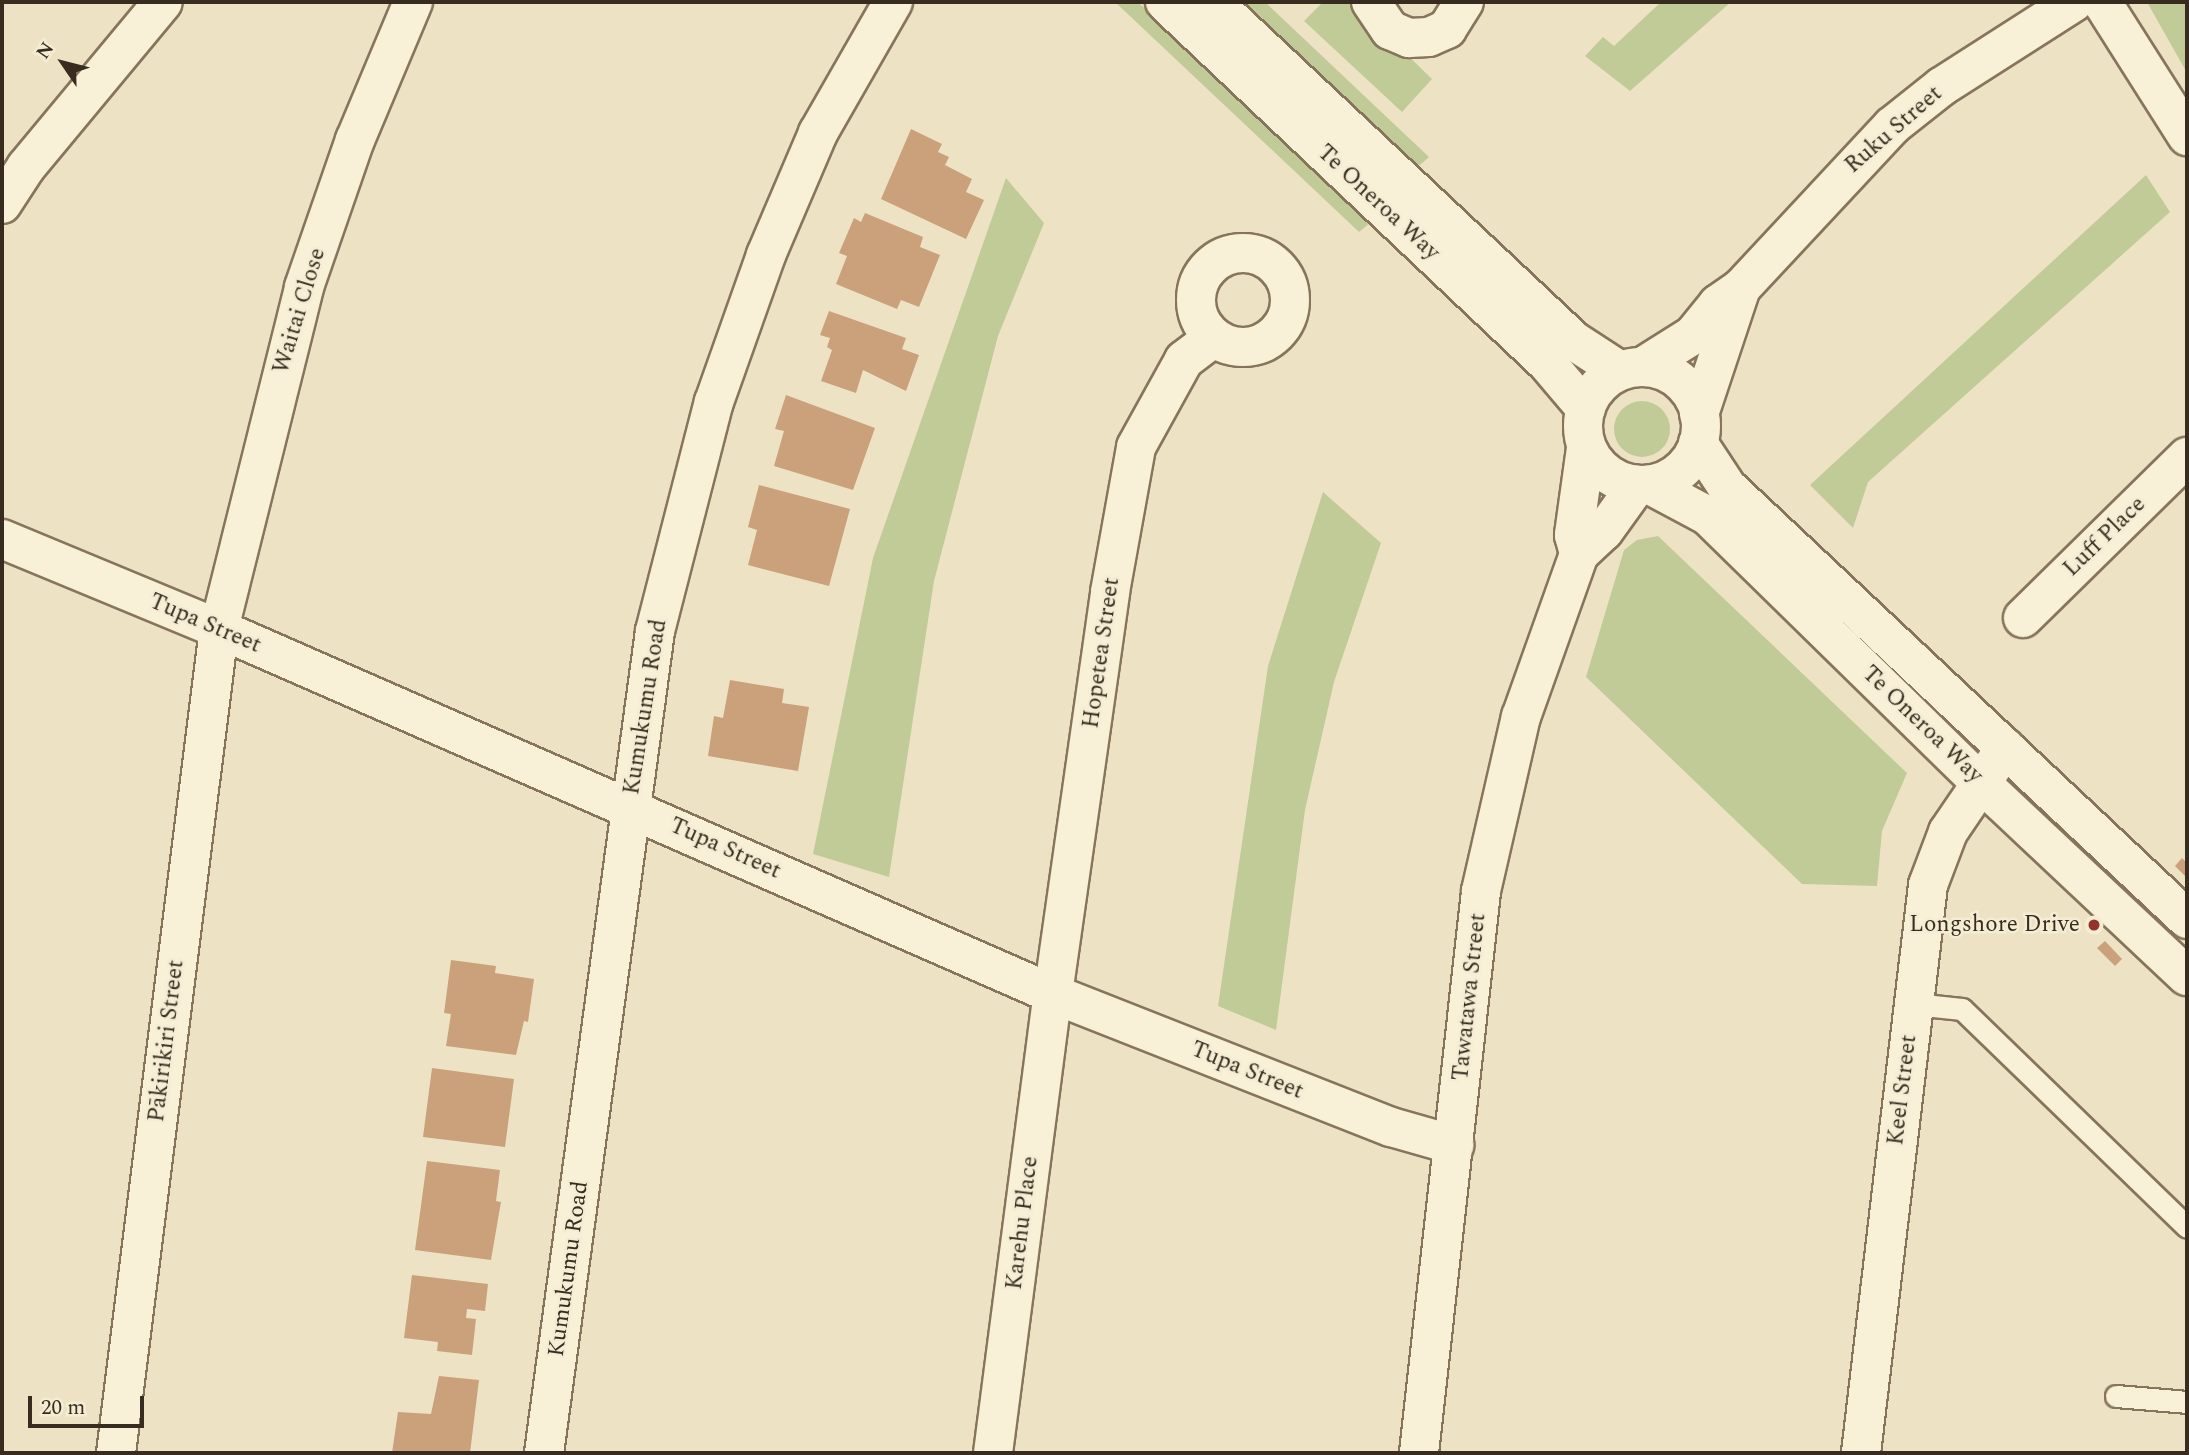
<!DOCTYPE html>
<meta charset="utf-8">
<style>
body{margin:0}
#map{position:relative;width:2189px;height:1455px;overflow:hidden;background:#ede3c4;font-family:Spectral,serif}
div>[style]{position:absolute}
.green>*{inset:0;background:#c1cb98}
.round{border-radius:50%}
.building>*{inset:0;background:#caa17b}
.roads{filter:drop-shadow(2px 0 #87755b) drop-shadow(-2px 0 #87755b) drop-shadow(0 2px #87755b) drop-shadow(0 -2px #87755b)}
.service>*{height:21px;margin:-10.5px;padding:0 10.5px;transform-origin:10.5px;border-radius:10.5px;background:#f8f0d7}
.minor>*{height:38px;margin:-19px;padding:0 19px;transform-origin:19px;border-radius:19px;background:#f8f0d7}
.minor>.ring{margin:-19px;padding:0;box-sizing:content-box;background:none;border:38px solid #f8f0d7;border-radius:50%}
.tertiary>*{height:38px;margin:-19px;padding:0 19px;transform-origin:19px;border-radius:19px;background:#f8f0d7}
.tertiary>.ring{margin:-19px;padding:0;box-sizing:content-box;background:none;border:38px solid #f8f0d7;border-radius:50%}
.dots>*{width:19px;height:19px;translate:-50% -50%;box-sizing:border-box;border:4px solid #f4edd4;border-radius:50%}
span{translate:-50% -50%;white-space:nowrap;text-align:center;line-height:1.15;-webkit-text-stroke:5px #f4edd4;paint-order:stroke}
.street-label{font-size:23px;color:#372c1f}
.poi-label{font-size:23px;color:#372c1f}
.right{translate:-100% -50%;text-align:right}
.frame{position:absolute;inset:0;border:4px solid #372c1f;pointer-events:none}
.north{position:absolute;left:28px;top:28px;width:70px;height:70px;-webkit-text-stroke:5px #f4edd4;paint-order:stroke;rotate:305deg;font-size:19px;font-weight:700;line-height:28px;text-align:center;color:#372c1f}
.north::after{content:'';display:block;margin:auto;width:24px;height:32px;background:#372c1f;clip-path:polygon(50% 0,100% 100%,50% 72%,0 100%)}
.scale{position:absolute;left:28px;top:1396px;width:116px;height:32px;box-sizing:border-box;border:4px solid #372c1f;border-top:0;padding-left:9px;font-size:21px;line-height:24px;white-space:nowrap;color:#372c1f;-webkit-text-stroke:5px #f4edd4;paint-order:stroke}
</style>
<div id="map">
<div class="green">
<i style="clip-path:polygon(1115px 2px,1138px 2px,1370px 223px,1359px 232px)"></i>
<i style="clip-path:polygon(1245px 2px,1265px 2px,1429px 157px,1420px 165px,1412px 162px)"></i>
<i style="clip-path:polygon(1323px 2px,1353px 2px,1432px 79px,1402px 112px,1304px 21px)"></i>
<i style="clip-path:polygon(1661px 2px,1731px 2px,1630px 91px,1585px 56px,1603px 37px,1614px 46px)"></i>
<i style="clip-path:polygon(2147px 2px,2187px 2px,2187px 73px)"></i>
<i style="clip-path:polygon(2146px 175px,2170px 212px,1868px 482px,1853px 528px,1810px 485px)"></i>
<i style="clip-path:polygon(1006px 178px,1044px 223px,998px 336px,934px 581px,889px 877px,813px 854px,873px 558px)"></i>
<i class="round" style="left:1614px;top:401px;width:56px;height:56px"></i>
<i style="clip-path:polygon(1323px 492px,1381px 543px,1334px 682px,1305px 810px,1276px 1030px,1218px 1006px,1268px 666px)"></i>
<i style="clip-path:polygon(1658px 536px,1907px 773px,1882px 831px,1877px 886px,1802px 884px,1586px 677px,1624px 550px,1637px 540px)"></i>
</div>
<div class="building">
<i style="clip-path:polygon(911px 129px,942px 144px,938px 152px,949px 157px,945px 165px,972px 179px,966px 192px,984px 200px,966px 239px,881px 199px)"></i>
<i style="clip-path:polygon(865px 213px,923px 237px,920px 247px,940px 255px,919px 307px,901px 300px,897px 309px,836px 284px,847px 256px,839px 253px,854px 218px,861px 222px)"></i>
<i style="clip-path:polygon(829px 311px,906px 338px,902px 349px,919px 355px,906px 391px,863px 370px,856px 393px,821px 381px,832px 350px,827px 347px,830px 338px,820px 335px)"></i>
<i style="clip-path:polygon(786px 395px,875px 428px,853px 490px,774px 466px,784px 431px,775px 429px)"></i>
<i style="clip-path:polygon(759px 485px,850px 509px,829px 586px,748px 565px,757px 530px,748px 527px)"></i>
<i style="clip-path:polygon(730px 680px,784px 689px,782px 703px,809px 707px,798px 771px,708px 756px,714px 716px,723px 718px)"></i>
<i style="clip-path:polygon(2182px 858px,2187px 863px,2187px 878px,2175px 866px)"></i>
<i style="clip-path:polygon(2105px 941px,2122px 959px,2115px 966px,2097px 948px)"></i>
<i style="clip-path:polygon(451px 960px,496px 966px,495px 973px,534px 979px,528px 1022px,524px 1021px,516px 1055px,446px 1046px,451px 1014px,444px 1013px)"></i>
<i style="clip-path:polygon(432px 1068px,514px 1079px,505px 1147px,423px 1137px)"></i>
<i style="clip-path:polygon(427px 1161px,500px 1170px,496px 1201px,501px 1202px,491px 1260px,415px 1250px)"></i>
<i style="clip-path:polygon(412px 1275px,488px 1284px,485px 1311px,467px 1309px,466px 1318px,476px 1319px,472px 1355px,437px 1351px,438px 1342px,404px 1338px)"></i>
<i style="clip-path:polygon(439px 1376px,479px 1380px,470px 1453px,392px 1453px,398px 1412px,431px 1414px)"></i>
</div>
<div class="roads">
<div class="service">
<i style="left:1914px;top:1004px;width:48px;rotate:5.9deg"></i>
<i style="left:1962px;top:1009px;width:313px;rotate:44.1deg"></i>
<i style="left:2116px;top:1396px;width:71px;rotate:4.8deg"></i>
</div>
<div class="minor">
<i style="left:1371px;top:2px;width:34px;rotate:56deg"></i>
<i style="left:1390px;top:30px;width:21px;rotate:23deg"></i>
<i style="left:1409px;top:38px;width:20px;rotate:-3deg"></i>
<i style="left:1429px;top:37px;width:20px;rotate:-24deg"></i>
<i style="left:1447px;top:29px;width:32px;rotate:-58deg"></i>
<i style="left:2102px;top:2px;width:159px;rotate:57.6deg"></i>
<i style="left:2px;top:204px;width:44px;rotate:-57deg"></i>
<i style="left:26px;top:167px;width:214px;rotate:-50.3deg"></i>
<i class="ring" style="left:1196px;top:253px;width:56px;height:56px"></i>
<i style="left:1741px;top:288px;width:221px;rotate:-47deg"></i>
<i style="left:1892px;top:126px;width:63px;rotate:-38.5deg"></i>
<i style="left:1941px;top:87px;width:158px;rotate:-32.6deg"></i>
<i style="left:1642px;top:367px;width:60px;rotate:-32.1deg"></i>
<i style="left:1693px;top:335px;width:40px;rotate:-51deg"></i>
<i style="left:1718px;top:304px;width:28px;rotate:-35deg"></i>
<i style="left:1741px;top:288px;width:133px;rotate:108.4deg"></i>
<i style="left:1586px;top:448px;width:88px;rotate:97.9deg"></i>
<i style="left:1574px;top:535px;width:20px;rotate:75deg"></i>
<i style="left:1579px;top:554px;width:34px;rotate:-43deg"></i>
<i style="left:1604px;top:531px;width:57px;rotate:-54.3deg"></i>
<i style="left:2px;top:539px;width:235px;rotate:22.5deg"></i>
<i style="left:219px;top:629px;width:910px;rotate:23.64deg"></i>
<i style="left:1053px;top:994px;width:363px;rotate:21.5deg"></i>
<i style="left:1391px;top:1127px;width:66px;rotate:15.9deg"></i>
<i style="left:2023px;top:618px;width:230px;rotate:-44.5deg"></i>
<i style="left:116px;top:1453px;width:830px;rotate:-82.87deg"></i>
<i style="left:219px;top:629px;width:352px;rotate:-76deg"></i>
<i style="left:304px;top:287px;width:156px;rotate:-70.9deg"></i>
<i style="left:355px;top:140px;width:150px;rotate:-67.2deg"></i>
<i style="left:544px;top:1453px;width:829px;rotate:-82.31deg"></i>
<i style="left:655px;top:631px;width:236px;rotate:-75.6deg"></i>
<i style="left:714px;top:402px;width:156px;rotate:-70.5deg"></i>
<i style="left:766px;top:255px;width:133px;rotate:-66.9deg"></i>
<i style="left:818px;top:133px;width:151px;rotate:-60.2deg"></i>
<i style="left:993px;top:1453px;width:463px;rotate:-82.6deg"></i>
<i style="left:1053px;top:994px;width:406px;rotate:-81.9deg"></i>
<i style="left:1110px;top:592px;width:147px;rotate:-79.8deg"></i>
<i style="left:1136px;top:447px;width:99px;rotate:-61.1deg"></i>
<i style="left:1184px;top:360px;width:36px;rotate:-37deg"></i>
<i style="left:1419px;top:1453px;width:565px;rotate:-83.7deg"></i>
<i style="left:1481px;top:891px;width:179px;rotate:-77.1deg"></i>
<i style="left:1521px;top:717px;width:173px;rotate:-70.4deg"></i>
<i style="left:1861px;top:1453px;width:572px;rotate:-83.27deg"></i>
<i style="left:1928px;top:885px;width:57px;rotate:-69.3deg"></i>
<i style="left:1948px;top:832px;width:102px;rotate:-55.8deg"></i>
</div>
<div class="tertiary">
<i style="left:1165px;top:2px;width:526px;rotate:43.38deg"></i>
<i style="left:1547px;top:363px;width:60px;rotate:49.7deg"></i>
<i style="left:1213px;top:2px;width:495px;rotate:43.2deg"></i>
<i style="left:1574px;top:341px;width:55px;rotate:33.1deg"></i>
<i class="ring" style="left:1583px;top:367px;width:80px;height:80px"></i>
<i style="left:1698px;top:443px;width:53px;rotate:56.6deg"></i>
<i style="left:1727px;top:487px;width:631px;rotate:43.2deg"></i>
<i style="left:1650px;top:485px;width:66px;rotate:28.1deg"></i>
<i style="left:1708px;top:516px;width:379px;rotate:44.4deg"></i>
<i style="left:1979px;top:781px;width:285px;rotate:43.2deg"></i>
</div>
</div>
<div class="dots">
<i style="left:2094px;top:925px;background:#94332d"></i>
</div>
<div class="street-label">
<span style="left:1894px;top:130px;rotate:-41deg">Ruku Street</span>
<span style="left:1378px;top:203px;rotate:43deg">Te Oneroa Way</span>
<span style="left:300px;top:311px;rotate:-73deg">Waitai Close</span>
<span style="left:2105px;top:537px;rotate:-44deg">Luff Place</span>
<span style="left:205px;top:624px;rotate:23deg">Tupa Street</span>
<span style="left:1102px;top:653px;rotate:-82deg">Hopetea Street</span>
<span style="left:646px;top:707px;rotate:-81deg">Kumukumu Road</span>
<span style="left:1922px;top:725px;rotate:44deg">Te Oneroa Way</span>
<span style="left:725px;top:849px;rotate:24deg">Tupa Street</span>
<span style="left:1470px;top:997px;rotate:-84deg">Tawatawa Street</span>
<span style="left:167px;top:1041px;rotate:-83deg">Pākirikiri Street</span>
<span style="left:1247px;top:1071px;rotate:22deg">Tupa Street</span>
<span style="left:1903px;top:1090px;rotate:-83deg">Keel Street</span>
<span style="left:1023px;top:1223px;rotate:-83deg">Karehu Place</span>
<span style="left:569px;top:1269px;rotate:-82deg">Kumukumu Road</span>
</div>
<div class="poi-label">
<span class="right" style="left:2080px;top:925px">Longshore Drive</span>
</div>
<div class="frame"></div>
<div class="north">N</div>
<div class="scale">20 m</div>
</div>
